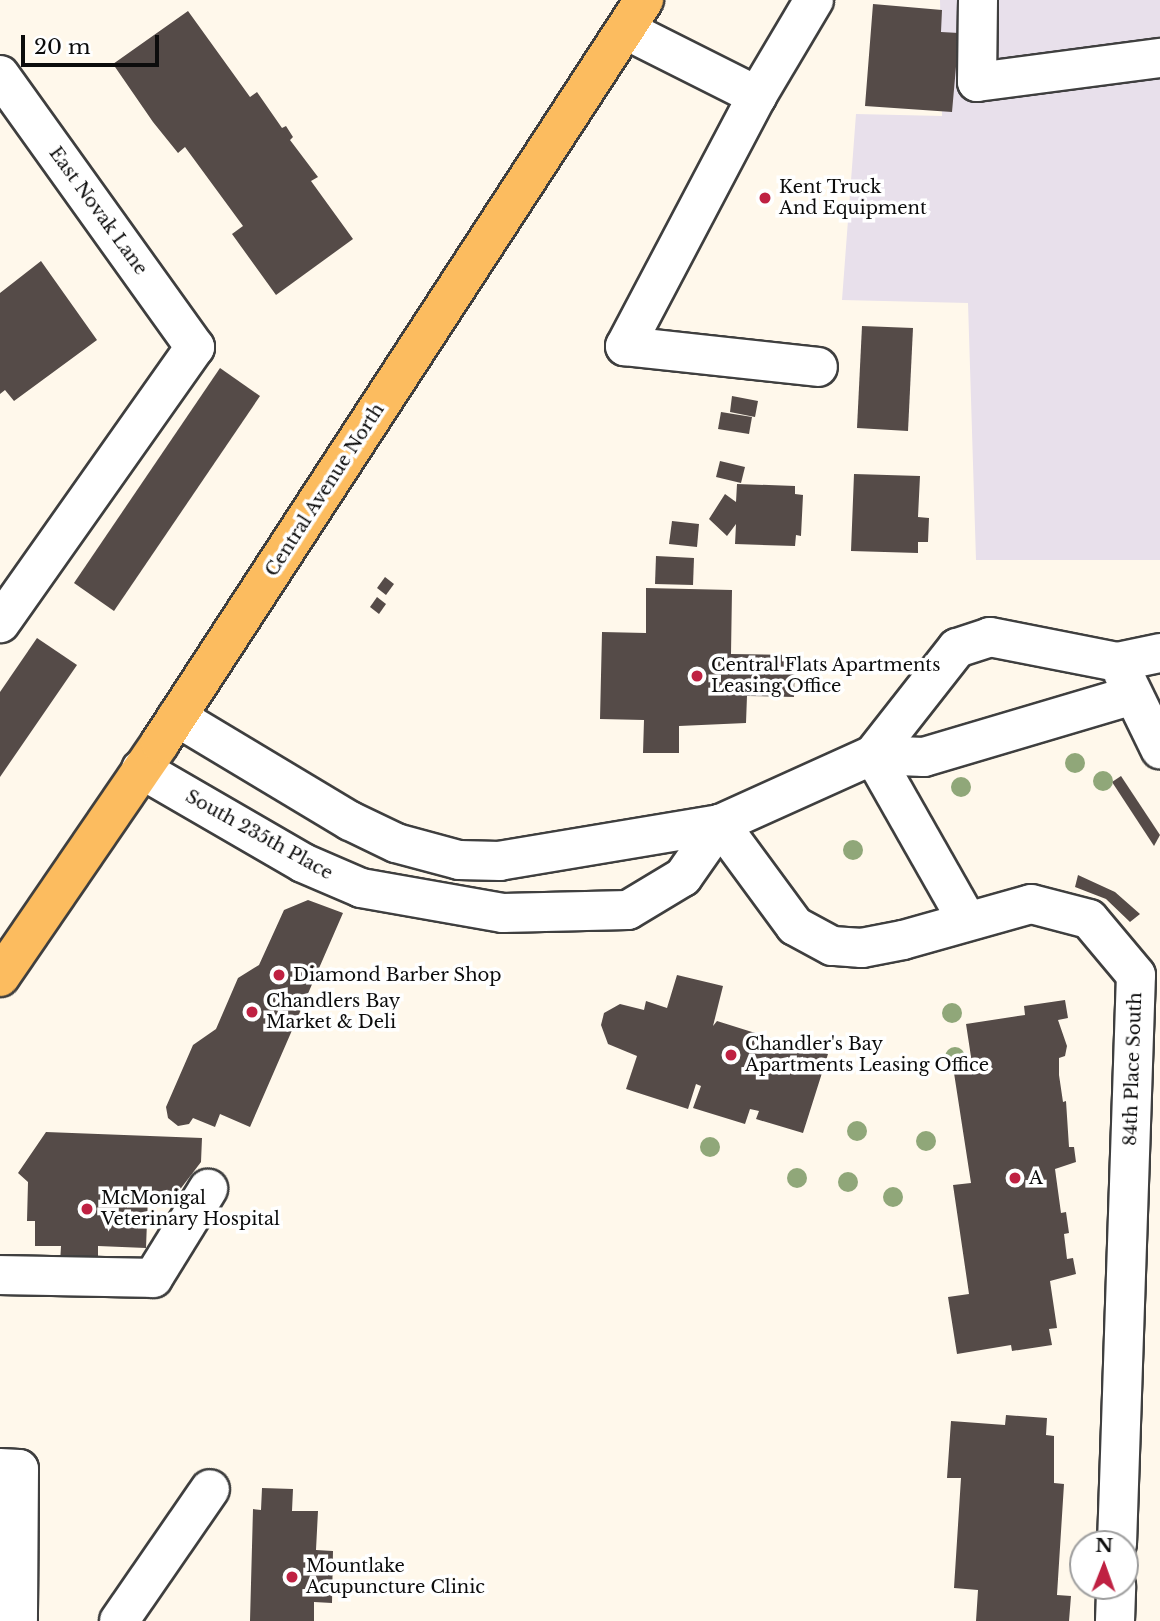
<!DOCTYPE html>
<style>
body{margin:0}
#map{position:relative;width:1160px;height:1621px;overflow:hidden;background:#fff8eb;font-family:"Libre Baskerville",serif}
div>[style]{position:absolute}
.industrial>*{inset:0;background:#e8e0eb}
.building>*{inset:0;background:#554b48}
.roads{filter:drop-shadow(2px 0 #3f3f3f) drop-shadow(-2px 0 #3f3f3f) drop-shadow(0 2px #3f3f3f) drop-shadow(0 -2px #3f3f3f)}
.minor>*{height:38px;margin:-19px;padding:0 19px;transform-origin:19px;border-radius:19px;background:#fff}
.major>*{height:38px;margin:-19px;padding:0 19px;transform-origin:19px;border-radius:19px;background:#fcbc5f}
.trees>*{width:20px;height:20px;margin:-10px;border-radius:50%;background:#90a779}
.dots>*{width:19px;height:19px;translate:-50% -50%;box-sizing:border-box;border:4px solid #fff;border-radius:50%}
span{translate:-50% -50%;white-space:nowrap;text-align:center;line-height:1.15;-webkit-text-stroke:7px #fff;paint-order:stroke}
.poi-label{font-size:18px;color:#0c0c0c}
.left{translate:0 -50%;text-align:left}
.street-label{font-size:18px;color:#0c0c0c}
.north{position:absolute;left:1069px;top:1530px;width:70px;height:70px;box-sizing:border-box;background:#fff;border:2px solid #9e9e9e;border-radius:50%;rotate:1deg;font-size:19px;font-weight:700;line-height:28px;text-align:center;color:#0c0c0c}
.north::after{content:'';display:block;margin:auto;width:24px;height:32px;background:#bf2142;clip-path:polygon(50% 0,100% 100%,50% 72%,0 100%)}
.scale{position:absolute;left:21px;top:35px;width:138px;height:32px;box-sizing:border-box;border:4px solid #0c0c0c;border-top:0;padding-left:9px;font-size:21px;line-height:24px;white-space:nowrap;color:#0c0c0c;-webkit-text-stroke:5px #fff;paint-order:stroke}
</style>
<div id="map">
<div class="industrial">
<i style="clip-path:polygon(940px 0,1160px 0,1160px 560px,976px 560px,968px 303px,842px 300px,856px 114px,942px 116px)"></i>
</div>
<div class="building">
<i style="clip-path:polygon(873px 4px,942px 10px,941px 32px,959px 33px,952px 112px,865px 106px)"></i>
<i style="clip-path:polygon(188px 11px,250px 97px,257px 92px,282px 128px,286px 126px,293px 137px,290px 140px,318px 177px,311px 181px,353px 239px,276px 295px,232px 234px,243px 226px,185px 147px,178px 153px,153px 122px,113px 64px)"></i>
<i style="clip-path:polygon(41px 261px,97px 340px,14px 401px,5px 390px,0 394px,0 293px)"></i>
<i style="clip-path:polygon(862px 326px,913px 328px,908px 431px,857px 428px)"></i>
<i style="clip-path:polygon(220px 368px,260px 396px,114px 611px,74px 583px)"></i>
<i style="clip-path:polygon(732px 396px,758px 401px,755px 417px,730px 412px)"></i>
<i style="clip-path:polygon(721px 412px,752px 417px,749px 434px,718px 429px)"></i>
<i style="clip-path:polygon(720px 461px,745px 467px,741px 483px,716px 477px)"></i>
<i style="clip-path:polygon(854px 474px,920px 476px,918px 517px,929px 518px,928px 542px,918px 542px,918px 553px,851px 551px)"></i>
<i style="clip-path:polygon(737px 484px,795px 486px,795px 494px,803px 495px,801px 536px,796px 535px,795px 546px,735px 544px,736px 524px,727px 536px,709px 519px,725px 494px,736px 502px)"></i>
<i style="clip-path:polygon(672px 521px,699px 524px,697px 547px,669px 544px)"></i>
<i style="clip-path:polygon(656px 556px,694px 558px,693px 585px,655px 584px)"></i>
<i style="clip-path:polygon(385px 577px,394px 584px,386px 595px,377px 588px)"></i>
<i style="clip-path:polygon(646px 588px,732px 590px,731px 654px,795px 655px,794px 697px,747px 696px,746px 723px,679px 726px,679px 753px,643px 753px,644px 720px,600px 719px,602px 632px,646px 633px)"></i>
<i style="clip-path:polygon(377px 597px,386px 604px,379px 614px,370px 607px)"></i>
<i style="clip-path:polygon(37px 638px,77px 665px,0 777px,0 692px)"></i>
<i style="clip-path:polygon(1121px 776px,1160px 835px,1154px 846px,1112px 782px)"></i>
<i style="clip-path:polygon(1078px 875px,1115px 892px,1140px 914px,1130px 922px,1106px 899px,1075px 887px)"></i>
<i style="clip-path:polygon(308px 900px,343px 913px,250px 1127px,220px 1114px,215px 1127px,193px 1118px,189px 1124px,178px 1126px,168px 1118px,166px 1107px,193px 1045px,216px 1029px,238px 978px,259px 965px,284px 910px)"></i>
<i style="clip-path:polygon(677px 975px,723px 986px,713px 1026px,717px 1021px,771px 1038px,769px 1044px,779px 1047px,782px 1039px,828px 1054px,803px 1133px,756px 1119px,759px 1111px,750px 1109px,745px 1124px,693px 1108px,701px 1086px,696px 1084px,688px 1109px,626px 1089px,637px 1056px,608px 1044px,601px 1025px,604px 1013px,620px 1004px,644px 1010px,646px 1001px,667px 1008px)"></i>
<i style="clip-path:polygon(1065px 1000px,1068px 1018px,1058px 1020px,1067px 1046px,1065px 1056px,1059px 1058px,1059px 1075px,1063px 1102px,1066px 1101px,1069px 1147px,1074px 1147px,1076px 1162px,1055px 1169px,1061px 1213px,1066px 1212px,1069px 1233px,1064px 1234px,1067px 1259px,1073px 1258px,1076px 1274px,1050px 1281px,1057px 1328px,1049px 1329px,1052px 1345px,1012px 1351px,1011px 1345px,957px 1354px,948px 1297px,969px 1294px,953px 1185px,971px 1183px,954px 1073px,973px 1070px,966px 1024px,1025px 1015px,1024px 1006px)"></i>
<i style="clip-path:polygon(46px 1132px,202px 1138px,201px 1162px,175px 1196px,148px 1195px,146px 1248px,98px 1246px,98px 1264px,60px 1263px,61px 1246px,35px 1246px,35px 1221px,27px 1221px,28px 1182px,18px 1173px)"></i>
<i style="clip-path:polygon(1006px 1415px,1047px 1418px,1046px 1435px,1054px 1436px,1054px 1483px,1064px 1484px,1057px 1595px,1071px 1596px,1069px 1621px,976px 1621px,978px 1590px,954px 1588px,961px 1478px,947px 1478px,951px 1421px,1005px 1425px)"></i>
<i style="clip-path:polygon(262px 1488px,293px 1489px,292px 1511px,318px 1511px,316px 1550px,333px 1551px,332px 1603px,314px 1602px,314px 1621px,250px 1621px,253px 1509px,261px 1510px)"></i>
</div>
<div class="roads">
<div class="minor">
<i style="left:814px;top:0;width:112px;rotate:120.7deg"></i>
<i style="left:757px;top:96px;width:283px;rotate:117.8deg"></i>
<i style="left:625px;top:346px;width:194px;rotate:6.2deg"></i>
<i style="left:978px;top:0;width:82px;rotate:90.7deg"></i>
<i style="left:977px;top:82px;width:185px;rotate:-7.5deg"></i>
<i style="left:626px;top:30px;width:147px;rotate:26.7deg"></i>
<i style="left:0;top:75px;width:335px;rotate:54.4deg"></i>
<i style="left:195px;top:347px;width:338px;rotate:125.2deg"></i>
<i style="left:1123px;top:673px;width:85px;rotate:64deg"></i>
<i style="left:873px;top:755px;width:51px;rotate:2.2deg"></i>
<i style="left:924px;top:757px;width:218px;rotate:-16.5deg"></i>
<i style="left:873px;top:755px;width:189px;rotate:60.4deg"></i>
<i style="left:141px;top:769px;width:187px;rotate:30.1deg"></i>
<i style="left:303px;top:863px;width:63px;rotate:23.3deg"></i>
<i style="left:361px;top:888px;width:144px;rotate:10deg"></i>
<i style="left:503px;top:913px;width:125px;rotate:-1.4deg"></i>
<i style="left:628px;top:910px;width:64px;rotate:-31deg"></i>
<i style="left:683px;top:877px;width:65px;rotate:-55.1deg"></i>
<i style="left:720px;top:824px;width:223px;rotate:170.5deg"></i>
<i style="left:500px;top:861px;width:41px;rotate:-178.6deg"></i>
<i style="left:459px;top:860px;width:65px;rotate:-164.9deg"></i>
<i style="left:396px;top:843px;width:51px;rotate:-154.4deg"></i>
<i style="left:350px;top:821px;width:202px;rotate:-149deg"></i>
<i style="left:0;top:1275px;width:153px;rotate:1.1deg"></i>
<i style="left:153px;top:1278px;width:105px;rotate:-58.3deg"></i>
<i style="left:0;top:1468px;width:19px;rotate:3deg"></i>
<i style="left:19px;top:1469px;width:152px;rotate:90.4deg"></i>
<i style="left:1117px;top:1544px;width:569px;rotate:-88.09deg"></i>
<i style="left:1136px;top:975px;width:73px;rotate:-130deg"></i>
<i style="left:1089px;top:919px;width:60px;rotate:-165.5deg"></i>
<i style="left:1031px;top:904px;width:133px;rotate:164.3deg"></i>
<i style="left:903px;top:940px;width:42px;rotate:169deg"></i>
<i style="left:862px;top:948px;width:30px;rotate:-176deg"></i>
<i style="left:832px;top:946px;width:42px;rotate:-151.6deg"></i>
<i style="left:795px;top:926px;width:127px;rotate:-126.3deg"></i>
<i style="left:720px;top:824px;width:168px;rotate:-24.3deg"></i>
<i style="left:873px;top:755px;width:136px;rotate:-51.9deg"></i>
<i style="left:957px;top:648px;width:35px;rotate:-18deg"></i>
<i style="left:990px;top:637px;width:129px;rotate:11.1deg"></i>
<i style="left:1117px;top:662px;width:44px;rotate:-11.8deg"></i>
<i style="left:119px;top:1621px;width:160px;rotate:-55.4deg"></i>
<i style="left:1115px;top:1621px;width:35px;rotate:-88deg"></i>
</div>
<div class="major">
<i style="left:0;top:977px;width:283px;rotate:-55.6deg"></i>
<i style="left:160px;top:743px;width:887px;rotate:-56.92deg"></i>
</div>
</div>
<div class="trees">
<i style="left:1075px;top:763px"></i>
<i style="left:1103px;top:781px"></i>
<i style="left:961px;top:787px"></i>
<i style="left:853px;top:850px"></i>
<i style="left:952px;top:1013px"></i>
<i style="left:955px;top:1057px"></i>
<i style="left:857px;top:1131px"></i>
<i style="left:926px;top:1141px"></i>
<i style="left:710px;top:1147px"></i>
<i style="left:797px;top:1178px"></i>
<i style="left:848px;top:1182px"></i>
<i style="left:893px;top:1197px"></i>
</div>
<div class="dots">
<i style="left:765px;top:198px;background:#bf2142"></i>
<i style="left:697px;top:676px;background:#bf2142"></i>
<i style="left:279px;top:975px;background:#bf2142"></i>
<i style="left:252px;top:1012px;background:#bf2142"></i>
<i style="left:731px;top:1055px;background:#bf2142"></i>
<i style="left:1015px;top:1178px;background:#bf2142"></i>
<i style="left:87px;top:1209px;background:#bf2142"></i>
<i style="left:292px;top:1577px;background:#bf2142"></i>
</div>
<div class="poi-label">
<span class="left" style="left:779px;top:198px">Kent Truck<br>And Equipment</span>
<span class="left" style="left:711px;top:676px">Central Flats Apartments<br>Leasing Office</span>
<span class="left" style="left:293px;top:975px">Diamond Barber Shop</span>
<span class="left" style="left:266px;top:1012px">Chandlers Bay<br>Market &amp; Deli</span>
<span class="left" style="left:745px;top:1055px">Chandler's Bay<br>Apartments Leasing Office</span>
<span class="left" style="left:1029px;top:1178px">A</span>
<span class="left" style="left:101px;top:1209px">McMonigal<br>Veterinary Hospital</span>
<span class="left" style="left:306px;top:1577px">Mountlake<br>Acupuncture Clinic</span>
</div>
<div class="street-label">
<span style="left:98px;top:211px;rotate:54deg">East Novak Lane</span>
<span style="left:325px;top:490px;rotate:-57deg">Central Avenue North</span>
<span style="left:259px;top:835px;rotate:29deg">South 235th Place</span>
<span style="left:1133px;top:1069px;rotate:-88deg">84th Place South</span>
</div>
<div class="north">N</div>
<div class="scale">20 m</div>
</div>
